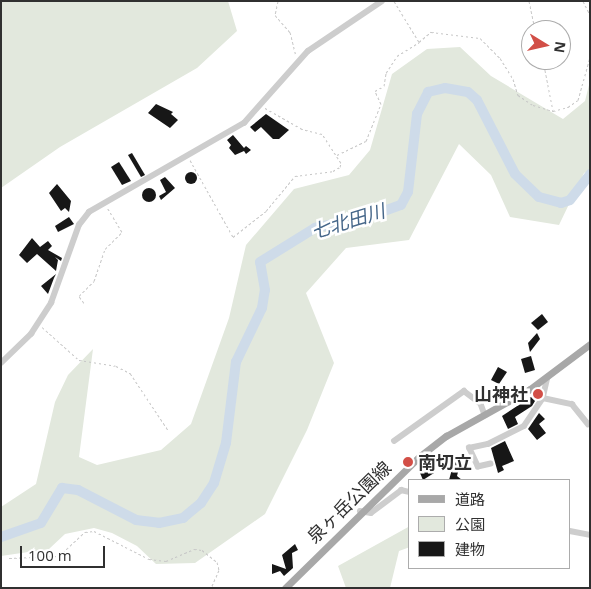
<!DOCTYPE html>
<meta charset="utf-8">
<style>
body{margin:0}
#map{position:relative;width:591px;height:589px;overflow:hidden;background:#fff;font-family:"Open Sans","Noto Sans JP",sans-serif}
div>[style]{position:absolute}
.green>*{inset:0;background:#e2e8dd}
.river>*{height:10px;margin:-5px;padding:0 5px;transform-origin:5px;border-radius:5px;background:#cedbe9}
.building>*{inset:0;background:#171717}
.round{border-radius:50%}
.path>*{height:1px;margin-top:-0.5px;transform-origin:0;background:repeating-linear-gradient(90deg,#c7c7c7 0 2.5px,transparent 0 5px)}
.minor>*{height:5.5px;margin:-2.75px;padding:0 2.75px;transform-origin:2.75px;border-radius:2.75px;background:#cdcdcd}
.major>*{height:7px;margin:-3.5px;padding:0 3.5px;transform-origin:3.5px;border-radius:3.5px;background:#a8a8a8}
.dots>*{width:14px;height:14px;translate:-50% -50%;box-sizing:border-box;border:2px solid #fff;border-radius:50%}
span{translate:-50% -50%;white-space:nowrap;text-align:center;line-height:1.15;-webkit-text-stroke:5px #fff;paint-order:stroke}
.poi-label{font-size:18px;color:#303030;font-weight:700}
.right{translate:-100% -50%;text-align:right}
.left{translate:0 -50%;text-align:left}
.street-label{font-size:18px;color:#303030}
.water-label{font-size:19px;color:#46678a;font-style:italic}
.frame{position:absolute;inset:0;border:2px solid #303030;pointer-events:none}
.legend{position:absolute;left:408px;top:479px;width:162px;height:90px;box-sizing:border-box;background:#fff;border:1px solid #acacac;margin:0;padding:6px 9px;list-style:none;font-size:15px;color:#303030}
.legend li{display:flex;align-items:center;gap:10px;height:25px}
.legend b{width:25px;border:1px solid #acacac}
.north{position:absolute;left:521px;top:20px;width:50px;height:50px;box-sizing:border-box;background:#fff;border:1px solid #acacac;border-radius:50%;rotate:99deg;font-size:14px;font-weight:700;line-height:20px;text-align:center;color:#303030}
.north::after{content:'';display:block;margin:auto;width:18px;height:22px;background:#d24f47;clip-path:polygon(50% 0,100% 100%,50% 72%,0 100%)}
.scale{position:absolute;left:20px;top:546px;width:85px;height:22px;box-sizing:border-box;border:2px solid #303030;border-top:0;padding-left:6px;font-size:15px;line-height:18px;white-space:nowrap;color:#303030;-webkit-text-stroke:4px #fff;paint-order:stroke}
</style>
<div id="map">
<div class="green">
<i style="clip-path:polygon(1px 1px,228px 1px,237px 31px,197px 68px,60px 147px,1px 188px)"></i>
<i style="clip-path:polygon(460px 47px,491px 76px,563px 119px,585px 101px,590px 81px,590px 170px,584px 173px,559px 225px,510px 217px,491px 175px,459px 144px,409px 240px,346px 248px,306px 293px,334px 363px,307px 430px,265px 514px,195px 563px,156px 564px,137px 546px,112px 533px,94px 528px,65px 534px,49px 549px,1px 556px,1px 507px,36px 484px,55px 402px,68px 375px,93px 349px,79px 457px,97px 465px,161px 450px,191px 424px,229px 318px,246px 245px,294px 189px,349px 175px,370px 150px,392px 74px,427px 49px)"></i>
<i style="clip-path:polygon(410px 526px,410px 547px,399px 551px,390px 588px,346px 588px,338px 566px)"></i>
</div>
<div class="river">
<i style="left:1px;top:537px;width:42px;rotate:-19.3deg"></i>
<i style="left:41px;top:523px;width:41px;rotate:-59deg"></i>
<i style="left:62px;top:488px;width:16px;rotate:7deg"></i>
<i style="left:78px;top:490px;width:65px;rotate:27.3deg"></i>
<i style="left:136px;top:520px;width:23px;rotate:7deg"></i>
<i style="left:159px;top:523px;width:25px;rotate:-12deg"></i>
<i style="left:183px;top:518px;width:23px;rotate:-40deg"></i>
<i style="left:201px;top:503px;width:24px;rotate:-57deg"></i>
<i style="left:214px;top:483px;width:42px;rotate:-73.3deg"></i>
<i style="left:226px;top:443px;width:82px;rotate:-83deg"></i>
<i style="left:236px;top:362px;width:60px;rotate:-64.3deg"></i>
<i style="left:262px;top:308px;width:18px;rotate:-81deg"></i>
<i style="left:265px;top:290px;width:28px;rotate:-100deg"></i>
<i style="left:260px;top:262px;width:65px;rotate:-31.7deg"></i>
<i style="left:315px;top:228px;width:59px;rotate:-12.6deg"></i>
<i style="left:373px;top:215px;width:30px;rotate:-20deg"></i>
<i style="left:401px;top:205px;width:15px;rotate:-62deg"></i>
<i style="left:408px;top:192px;width:79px;rotate:-83.4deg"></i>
<i style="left:417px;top:114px;width:25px;rotate:-63deg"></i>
<i style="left:428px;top:92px;width:17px;rotate:-13deg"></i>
<i style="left:445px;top:88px;width:23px;rotate:10deg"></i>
<i style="left:468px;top:92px;width:12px;rotate:42deg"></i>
<i style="left:477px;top:100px;width:83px;rotate:62.8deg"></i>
<i style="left:515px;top:174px;width:33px;rotate:44deg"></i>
<i style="left:539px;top:197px;width:23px;rotate:15deg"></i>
<i style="left:561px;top:203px;width:9px;rotate:-18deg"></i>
<i style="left:570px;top:200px;width:33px;rotate:-52deg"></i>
</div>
<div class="building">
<i style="clip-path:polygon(156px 104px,173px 112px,171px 114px,178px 120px,170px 128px,148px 113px)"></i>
<i style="clip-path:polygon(266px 114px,289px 130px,279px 139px,273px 139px,261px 127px,255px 132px,250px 127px)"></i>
<i style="clip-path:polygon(233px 135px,244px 148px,246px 146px,251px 150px,246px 154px,244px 151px,235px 155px,229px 148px,231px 145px,227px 140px)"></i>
<i style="clip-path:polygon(132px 153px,145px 175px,141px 177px,128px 155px)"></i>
<i style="clip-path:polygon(119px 162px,131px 181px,122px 185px,111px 167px)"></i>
<i class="round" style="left:185px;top:172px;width:12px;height:12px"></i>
<i style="clip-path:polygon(165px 177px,175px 188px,161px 200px,159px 196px,166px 192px,160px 180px)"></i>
<i style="clip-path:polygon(57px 184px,71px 201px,69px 212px,65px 208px,61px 211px,49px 193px)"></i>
<i class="round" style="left:142px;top:188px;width:14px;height:14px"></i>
<i style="clip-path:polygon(69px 217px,74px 224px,58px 232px,55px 226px)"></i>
<i style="clip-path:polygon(32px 238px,40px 247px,48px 241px,52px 246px,48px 250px,62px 258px,61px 261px,55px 257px,58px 260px,56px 271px,37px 254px,27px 263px,19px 255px)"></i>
<i style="clip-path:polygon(56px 274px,54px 278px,48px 294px,41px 286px)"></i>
<i style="clip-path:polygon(542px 314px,548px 322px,538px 330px,531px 323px)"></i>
<i style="clip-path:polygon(537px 333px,540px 339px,530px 352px,528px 343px)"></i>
<i style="clip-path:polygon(531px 356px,535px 370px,525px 373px,521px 359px)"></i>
<i style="clip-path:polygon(498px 367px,507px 372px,499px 384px,491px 380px)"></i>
<i style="clip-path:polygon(531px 397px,535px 401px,532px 406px,515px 417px,518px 424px,508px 429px,502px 416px)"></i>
<i style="clip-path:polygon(539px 413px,545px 419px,539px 424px,546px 433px,537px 440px,528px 429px)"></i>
<i style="clip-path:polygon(505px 441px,514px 461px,502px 466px,504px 470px,498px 473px,491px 448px)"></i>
<i style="clip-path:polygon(454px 462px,460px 464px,457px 476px,462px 480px,449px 480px)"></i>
<i style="clip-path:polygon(428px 465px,434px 473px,423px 480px,420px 473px)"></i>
<i style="clip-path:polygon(295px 544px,298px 550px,292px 553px,293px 568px,284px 576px,280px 571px,272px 574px,272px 564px,286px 569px,282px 555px)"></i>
</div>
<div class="path">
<i style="left:278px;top:1px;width:14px;rotate:102deg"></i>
<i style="left:275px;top:15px;width:23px;rotate:49deg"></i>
<i style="left:290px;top:32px;width:25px;rotate:76deg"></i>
<i style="left:394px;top:1px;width:48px;rotate:58.6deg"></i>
<i style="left:419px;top:42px;width:16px;rotate:-40deg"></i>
<i style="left:431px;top:32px;width:49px;rotate:7deg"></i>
<i style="left:480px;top:38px;width:28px;rotate:45deg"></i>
<i style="left:500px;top:58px;width:25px;rotate:58deg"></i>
<i style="left:513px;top:79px;width:17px;rotate:73deg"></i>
<i style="left:518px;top:95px;width:18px;rotate:34deg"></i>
<i style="left:533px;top:105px;width:21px;rotate:17deg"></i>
<i style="left:464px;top:1px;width:26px"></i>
<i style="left:529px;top:1px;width:30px;rotate:78deg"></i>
<i style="left:583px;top:1px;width:16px;rotate:63deg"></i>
<i style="left:543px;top:60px;width:52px;rotate:78.9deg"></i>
<i style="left:553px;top:111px;width:16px;rotate:-15deg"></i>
<i style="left:568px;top:107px;width:12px;rotate:-35deg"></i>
<i style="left:578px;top:100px;width:45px;rotate:-74.4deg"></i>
<i style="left:337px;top:155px;width:32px;rotate:-26deg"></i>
<i style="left:366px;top:141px;width:40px;rotate:-68deg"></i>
<i style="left:381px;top:104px;width:14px;rotate:-115deg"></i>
<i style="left:375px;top:91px;width:10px;rotate:-29deg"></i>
<i style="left:384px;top:86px;width:13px;rotate:-81deg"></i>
<i style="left:386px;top:73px;width:20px;rotate:-57deg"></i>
<i style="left:397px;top:56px;width:26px;rotate:-32deg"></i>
<i style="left:190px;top:160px;width:88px;rotate:60.8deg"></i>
<i style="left:233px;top:237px;width:42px;rotate:-38.2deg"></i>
<i style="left:266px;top:211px;width:45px;rotate:-50.4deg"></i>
<i style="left:295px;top:176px;width:38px;rotate:-7deg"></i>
<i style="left:333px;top:171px;width:8px;rotate:-30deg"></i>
<i style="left:340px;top:167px;width:4px;rotate:-76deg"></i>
<i style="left:341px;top:163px;width:35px;rotate:-123deg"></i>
<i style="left:322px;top:134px;width:21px;rotate:-166deg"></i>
<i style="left:302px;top:129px;width:43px;rotate:-150.4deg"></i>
<i style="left:84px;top:303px;width:9px;rotate:-126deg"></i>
<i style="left:79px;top:296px;width:21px;rotate:-45deg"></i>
<i style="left:94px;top:281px;width:34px;rotate:-71deg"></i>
<i style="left:105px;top:249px;width:24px;rotate:-45deg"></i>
<i style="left:122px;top:232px;width:29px;rotate:-121deg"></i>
<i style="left:42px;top:327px;width:50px;rotate:41.7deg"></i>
<i style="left:79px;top:360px;width:37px;rotate:9deg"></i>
<i style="left:116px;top:366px;width:16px;rotate:27deg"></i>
<i style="left:130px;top:373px;width:69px;rotate:56.3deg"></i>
<i style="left:9px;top:558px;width:50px;rotate:-2.3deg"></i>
<i style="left:59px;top:556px;width:35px;rotate:-43deg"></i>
<i style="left:85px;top:532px;width:9px;rotate:-6deg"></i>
<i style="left:94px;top:531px;width:62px;rotate:27deg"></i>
<i style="left:149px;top:559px;width:17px;rotate:7deg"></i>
<i style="left:166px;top:561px;width:30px;rotate:-23deg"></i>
<i style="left:194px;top:549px;width:8px;rotate:7deg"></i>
<i style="left:202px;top:550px;width:19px;rotate:39deg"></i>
<i style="left:217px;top:562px;width:8px;rotate:76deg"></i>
<i style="left:219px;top:570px;width:20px;rotate:114deg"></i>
</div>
<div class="minor">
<i style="left:1px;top:363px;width:42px;rotate:-44deg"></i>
<i style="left:31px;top:334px;width:37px;rotate:-57deg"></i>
<i style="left:51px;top:303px;width:83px;rotate:-70.3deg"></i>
<i style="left:79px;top:225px;width:16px;rotate:-52deg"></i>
<i style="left:89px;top:212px;width:179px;rotate:-29.9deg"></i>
<i style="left:244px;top:123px;width:96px;rotate:-48.4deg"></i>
<i style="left:308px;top:51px;width:89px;rotate:-34deg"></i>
<i style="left:548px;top:377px;width:22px;rotate:103deg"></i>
<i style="left:543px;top:398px;width:30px;rotate:12deg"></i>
<i style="left:572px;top:404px;width:26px;rotate:51deg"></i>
<i style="left:394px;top:441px;width:86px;rotate:-35.5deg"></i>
<i style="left:464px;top:391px;width:21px;rotate:37deg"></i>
<i style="left:481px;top:404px;width:12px;rotate:70deg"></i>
<i style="left:491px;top:464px;width:13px;rotate:167deg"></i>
<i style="left:478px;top:467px;width:21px;rotate:-115deg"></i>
<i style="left:469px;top:448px;width:19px;rotate:-12deg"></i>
<i style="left:488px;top:444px;width:40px;rotate:-26.6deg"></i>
<i style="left:524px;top:426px;width:34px;rotate:-56deg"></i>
<i style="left:360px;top:511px;width:11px;rotate:10deg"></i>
<i style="left:371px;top:513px;width:38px;rotate:-37deg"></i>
<i style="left:401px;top:490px;width:9px;rotate:13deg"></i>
<i style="left:570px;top:531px;width:20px;rotate:11deg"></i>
</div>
<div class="major">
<i style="left:285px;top:588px;width:189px;rotate:-44.4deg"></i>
<i style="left:420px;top:456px;width:33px;rotate:-38deg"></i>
<i style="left:446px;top:436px;width:96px;rotate:-29.2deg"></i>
<i style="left:530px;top:389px;width:75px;rotate:-36.9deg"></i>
</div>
<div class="dots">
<i style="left:538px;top:394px;background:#d24f47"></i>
<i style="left:408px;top:462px;background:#d24f47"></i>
</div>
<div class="poi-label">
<span class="right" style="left:528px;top:394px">山神社</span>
<span class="left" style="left:418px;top:462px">南切立</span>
</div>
<div class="street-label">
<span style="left:349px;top:502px;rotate:-44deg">泉ヶ岳公園線</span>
</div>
<div class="water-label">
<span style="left:348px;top:222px;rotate:-17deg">七北田川</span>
</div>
<div class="frame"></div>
<ul class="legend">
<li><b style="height:6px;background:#a8a8a8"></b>道路</li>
<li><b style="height:14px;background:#e2e8dd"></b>公園</li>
<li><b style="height:14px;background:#171717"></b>建物</li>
</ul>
<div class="north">N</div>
<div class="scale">100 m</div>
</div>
